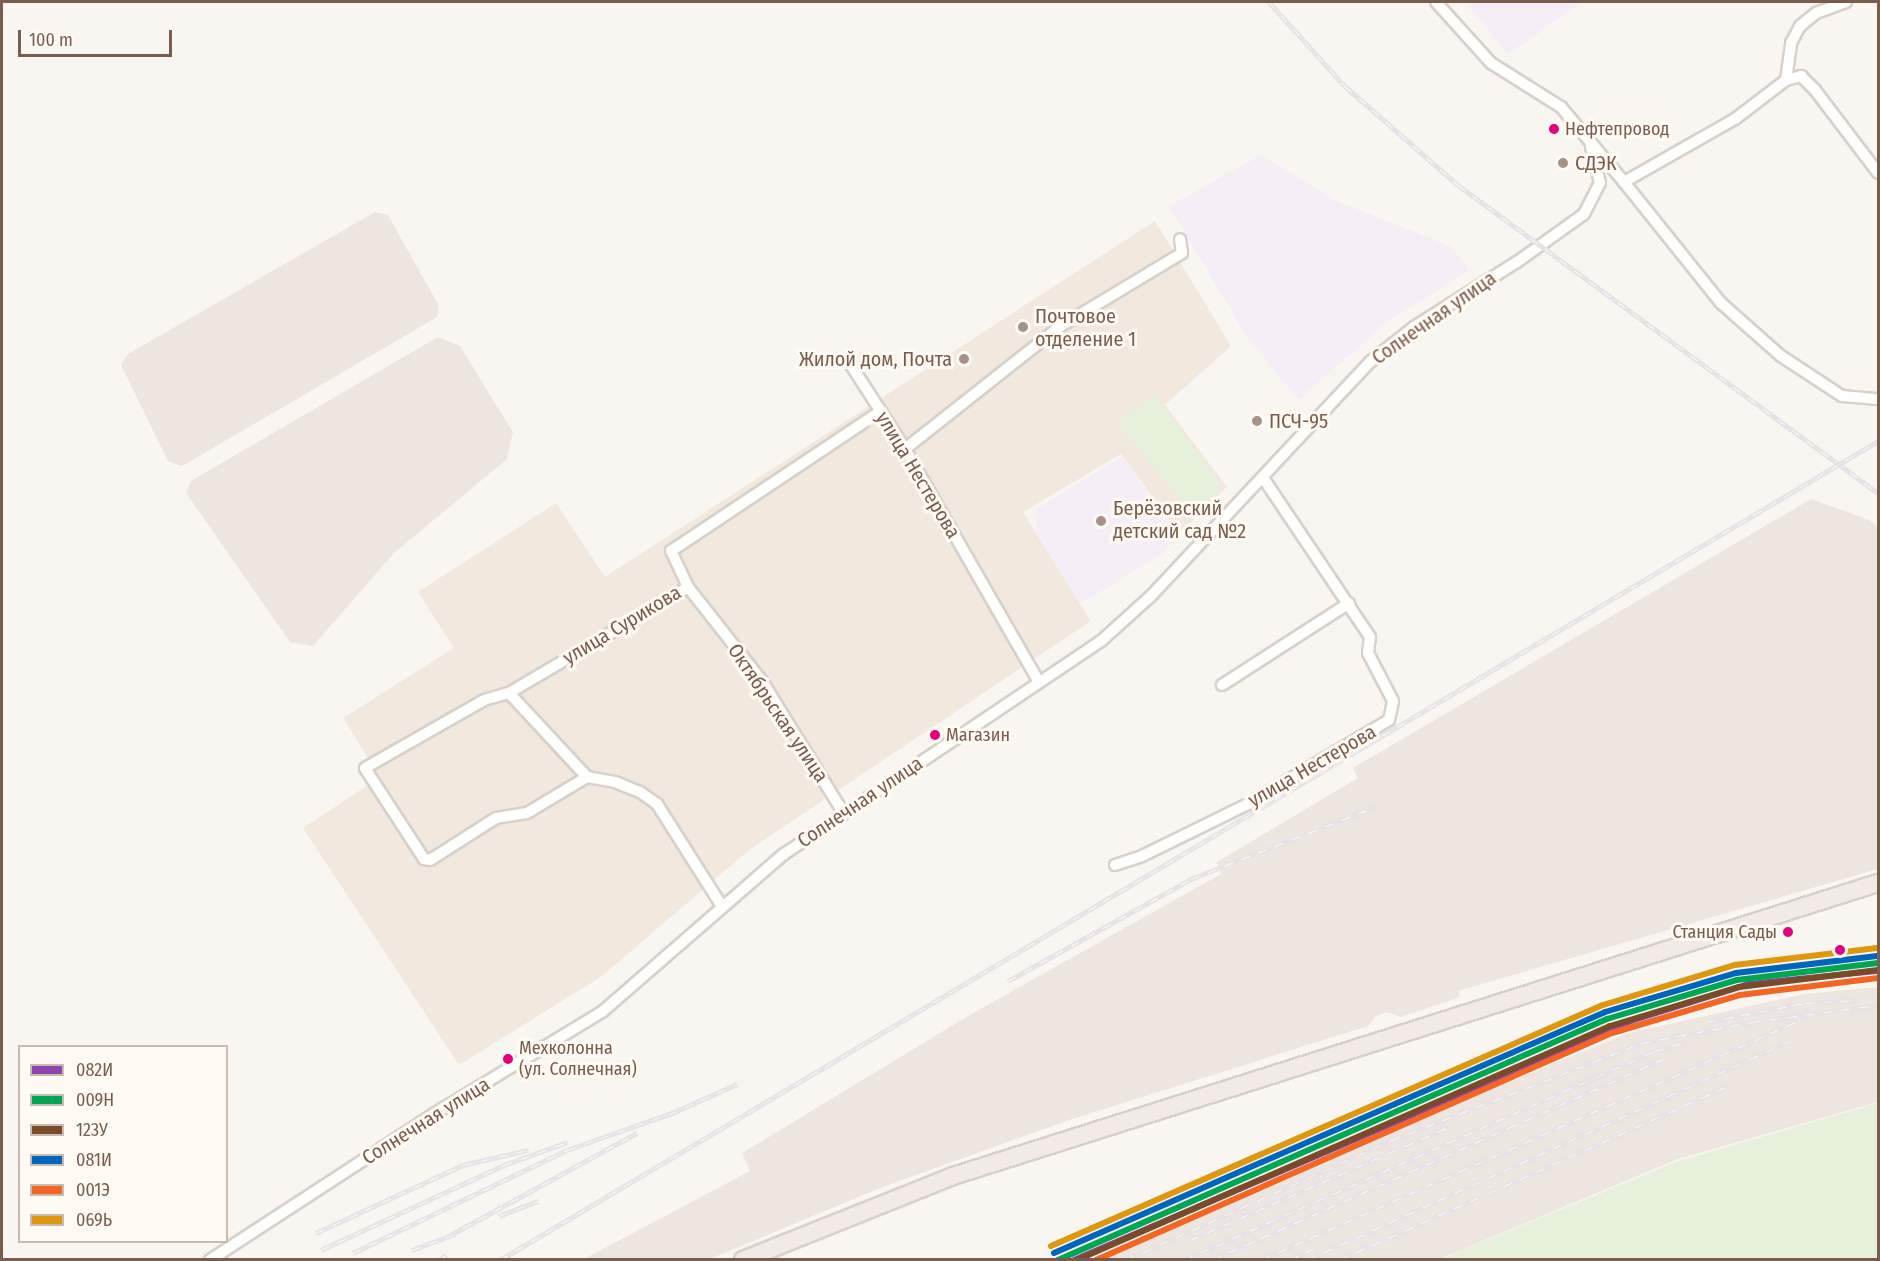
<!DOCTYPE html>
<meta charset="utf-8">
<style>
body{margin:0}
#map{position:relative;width:1880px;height:1261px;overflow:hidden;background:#f9f5f0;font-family:"Fira Sans Condensed",sans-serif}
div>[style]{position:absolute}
.residential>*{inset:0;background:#f2e8de}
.industrial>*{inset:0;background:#ede5e0}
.education>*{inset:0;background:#f6eef6}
.green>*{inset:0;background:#e7f0db}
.roads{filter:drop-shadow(2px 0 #d7d1cb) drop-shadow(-2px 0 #d7d1cb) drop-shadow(0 2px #d7d1cb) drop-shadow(0 -2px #d7d1cb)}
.minor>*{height:10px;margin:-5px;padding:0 5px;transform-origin:5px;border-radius:5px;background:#fefefd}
.highway>*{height:16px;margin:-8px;padding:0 8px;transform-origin:8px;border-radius:8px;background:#f2eae7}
.rail>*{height:5px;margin-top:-2.5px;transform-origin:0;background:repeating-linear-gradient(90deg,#fffaf3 0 9px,#e6e3e7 0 18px);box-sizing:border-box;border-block:2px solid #e6e3e7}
.rail-1>*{height:6px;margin:-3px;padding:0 3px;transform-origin:3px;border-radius:3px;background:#8e44ad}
.rail-2>*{height:6px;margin:-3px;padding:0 3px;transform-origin:3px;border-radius:3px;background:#00a651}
.rail-3>*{height:6px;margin:-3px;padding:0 3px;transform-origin:3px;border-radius:3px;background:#7a4b2a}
.rail-4>*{height:6px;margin:-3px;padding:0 3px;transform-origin:3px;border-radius:3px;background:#0065bd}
.rail-5>*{height:6px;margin:-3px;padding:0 3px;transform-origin:3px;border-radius:3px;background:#f26522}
.rail-6>*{height:6px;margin:-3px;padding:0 3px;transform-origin:3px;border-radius:3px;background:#de970f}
.dots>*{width:16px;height:16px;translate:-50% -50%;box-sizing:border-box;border:3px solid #fffaf3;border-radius:50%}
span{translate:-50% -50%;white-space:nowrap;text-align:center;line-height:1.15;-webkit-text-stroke:6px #fffaf3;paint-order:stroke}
.bus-label{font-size:18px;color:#7a5c4d}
.left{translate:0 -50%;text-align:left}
.right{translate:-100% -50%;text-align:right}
.poi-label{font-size:20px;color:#7a5c4d}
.street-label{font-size:20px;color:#7a5c4d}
.frame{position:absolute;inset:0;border:3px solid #7a5c4d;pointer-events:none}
.legend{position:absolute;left:18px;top:1045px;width:210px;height:198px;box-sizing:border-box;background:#fffaf3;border:2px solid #cabbb1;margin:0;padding:8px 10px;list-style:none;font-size:18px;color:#7a5c4d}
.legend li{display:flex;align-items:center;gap:12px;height:30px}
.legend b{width:30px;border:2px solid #cabbb1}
.scale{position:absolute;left:18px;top:30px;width:154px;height:27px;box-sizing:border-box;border:3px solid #7a5c4d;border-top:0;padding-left:8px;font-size:18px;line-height:21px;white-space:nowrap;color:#7a5c4d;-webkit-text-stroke:4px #fffaf3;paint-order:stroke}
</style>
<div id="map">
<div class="residential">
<i style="clip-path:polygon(1155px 221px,1231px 346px,1165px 405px,1227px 487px,1179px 533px,1121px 454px,1023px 512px,1091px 621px,749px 850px,602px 976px,459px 1065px,303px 828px,380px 777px,343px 718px,454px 648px,418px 592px,556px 503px,605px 577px)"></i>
</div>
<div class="industrial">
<i style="clip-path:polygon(375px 212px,388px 215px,439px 306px,437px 317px,182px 466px,168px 461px,121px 365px,128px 354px)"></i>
<i style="clip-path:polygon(438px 337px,460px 346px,513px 432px,507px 459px,394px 553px,313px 646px,290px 642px,186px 493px,191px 481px)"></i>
<i style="clip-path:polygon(1811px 499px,1869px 520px,1878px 527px,1878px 869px,1458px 991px,1460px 997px,1401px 1017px,1386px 1012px,1376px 1016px,1368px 1026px,1069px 1120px,880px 1188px,710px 1259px,584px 1259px,750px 1171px,742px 1153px,968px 1016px,1221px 874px,1217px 862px,1358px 778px,1353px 768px)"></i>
<i style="clip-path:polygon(1878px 987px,1878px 1102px,1678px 1159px,1440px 1259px,1103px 1260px,1489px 1090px,1629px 1033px,1804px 994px)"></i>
</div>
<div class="education">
<i style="clip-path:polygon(1465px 2px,1583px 2px,1508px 54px)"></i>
<i style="clip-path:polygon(1261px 155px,1339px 202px,1450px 246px,1469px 270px,1386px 323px,1299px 400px,1247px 337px,1169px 206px)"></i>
<i style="clip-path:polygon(1123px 456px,1175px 534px,1163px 553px,1087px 600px,1078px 601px,1037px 533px,1036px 509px)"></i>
</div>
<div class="green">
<i style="clip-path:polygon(1155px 394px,1223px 487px,1193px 515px,1117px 422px)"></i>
<i style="clip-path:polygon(1878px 1103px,1878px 1259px,1441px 1259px,1678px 1161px)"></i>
</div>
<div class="roads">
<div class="minor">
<i style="left:1436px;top:2px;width:82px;rotate:48deg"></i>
<i style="left:1491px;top:63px;width:83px;rotate:32.2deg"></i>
<i style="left:1561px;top:107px;width:98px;rotate:50deg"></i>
<i style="left:1624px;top:182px;width:128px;rotate:-29.6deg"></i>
<i style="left:1735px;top:119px;width:64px;rotate:-37.4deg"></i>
<i style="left:1786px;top:80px;width:37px;rotate:-82deg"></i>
<i style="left:1791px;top:43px;width:19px;rotate:-62deg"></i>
<i style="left:1800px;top:26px;width:21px;rotate:-39deg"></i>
<i style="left:1816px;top:13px;width:32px;rotate:-20deg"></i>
<i style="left:1786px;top:80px;width:16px;rotate:-15deg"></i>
<i style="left:1801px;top:76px;width:20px;rotate:45deg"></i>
<i style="left:1815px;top:90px;width:104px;rotate:52.8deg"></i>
<i style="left:1624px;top:182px;width:155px;rotate:51.3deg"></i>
<i style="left:1721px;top:303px;width:80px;rotate:41.5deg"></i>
<i style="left:1781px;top:356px;width:73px;rotate:33.3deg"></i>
<i style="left:1842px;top:396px;width:36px;rotate:5deg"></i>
<i style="left:849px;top:362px;width:103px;rotate:57.2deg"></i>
<i style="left:905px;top:449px;width:269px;rotate:60.1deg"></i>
<i style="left:905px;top:449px;width:199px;rotate:-38.3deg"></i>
<i style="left:1061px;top:326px;width:141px;rotate:-31.1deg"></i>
<i style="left:1182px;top:253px;width:14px;rotate:-98deg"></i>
<i style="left:688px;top:587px;width:120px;rotate:51.8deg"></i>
<i style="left:762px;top:681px;width:154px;rotate:58.3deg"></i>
<i style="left:1222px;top:685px;width:151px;rotate:-32.8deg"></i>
<i style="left:509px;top:693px;width:115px;rotate:47.1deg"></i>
<i style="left:587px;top:777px;width:28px;rotate:10deg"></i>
<i style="left:615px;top:782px;width:27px;rotate:22deg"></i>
<i style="left:640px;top:792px;width:21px;rotate:35deg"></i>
<i style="left:657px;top:804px;width:120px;rotate:57.6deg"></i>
<i style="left:587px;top:777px;width:70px;rotate:149deg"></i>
<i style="left:527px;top:813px;width:31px;rotate:171deg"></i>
<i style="left:496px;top:818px;width:78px;rotate:147.5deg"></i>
<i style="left:430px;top:860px;width:6px;rotate:-171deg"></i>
<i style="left:424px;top:859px;width:108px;rotate:-123deg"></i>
<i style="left:365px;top:768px;width:137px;rotate:-29.7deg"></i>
<i style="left:484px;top:700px;width:26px;rotate:-16deg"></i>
<i style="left:509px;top:693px;width:208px;rotate:-30.6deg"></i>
<i style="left:688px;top:587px;width:40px;rotate:-115deg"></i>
<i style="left:671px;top:551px;width:252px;rotate:-33.7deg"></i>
<i style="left:1115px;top:865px;width:28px;rotate:-18deg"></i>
<i style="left:1142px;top:856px;width:118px;rotate:-26.1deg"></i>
<i style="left:1248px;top:804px;width:164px;rotate:-30.8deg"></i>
<i style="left:1389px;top:720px;width:19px;rotate:-78deg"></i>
<i style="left:1393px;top:701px;width:54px;rotate:-117.5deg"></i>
<i style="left:1368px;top:653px;width:16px;rotate:-83deg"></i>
<i style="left:1370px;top:637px;width:192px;rotate:-123.9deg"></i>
<i style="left:210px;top:1260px;width:267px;rotate:-33.1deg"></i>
<i style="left:434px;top:1114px;width:197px;rotate:-31.3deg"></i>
<i style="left:602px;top:1012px;width:241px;rotate:-41deg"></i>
<i style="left:784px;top:854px;width:382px;rotate:-33.9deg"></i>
<i style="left:1101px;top:641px;width:67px;rotate:-42deg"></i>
<i style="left:1151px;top:596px;width:320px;rotate:-46.9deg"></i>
<i style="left:1370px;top:362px;width:56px;rotate:-38.5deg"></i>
<i style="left:1414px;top:327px;width:122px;rotate:-32.3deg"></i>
<i style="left:1517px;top:262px;width:82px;rotate:-35.6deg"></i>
<i style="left:1584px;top:214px;width:35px;rotate:-63deg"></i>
<i style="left:1600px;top:183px;width:38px;rotate:-104deg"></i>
</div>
<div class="highway">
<i style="left:743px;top:1260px;width:226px;rotate:-21.8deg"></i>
<i style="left:953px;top:1176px;width:970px;rotate:-17.58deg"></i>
</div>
</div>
<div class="rail">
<i style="left:1269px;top:2px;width:113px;rotate:47.9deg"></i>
<i style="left:1345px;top:86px;width:150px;rotate:41.2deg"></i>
<i style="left:1458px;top:185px;width:521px;rotate:36.25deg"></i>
<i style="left:1008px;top:981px;width:210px;rotate:-29.1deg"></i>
<i style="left:1191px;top:879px;width:200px;rotate:-21.4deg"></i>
<i style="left:1706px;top:1022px;width:101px;rotate:-10.9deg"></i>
<i style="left:1805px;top:1003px;width:52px;rotate:-3.3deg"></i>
<i style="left:668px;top:1115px;width:76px;rotate:-24.2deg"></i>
<i style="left:499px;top:1216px;width:42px;rotate:-21deg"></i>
<i style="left:316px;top:1233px;width:162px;rotate:-24.8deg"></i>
<i style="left:463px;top:1165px;width:67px;rotate:-13deg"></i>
<i style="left:447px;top:1237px;width:217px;rotate:-28.7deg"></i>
<i style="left:1190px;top:1240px;width:283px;rotate:-23.6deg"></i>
<i style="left:321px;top:1250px;width:202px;rotate:-24.9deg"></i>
<i style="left:504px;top:1165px;width:68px;rotate:-19.8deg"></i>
<i style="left:412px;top:1250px;width:46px;rotate:-20.4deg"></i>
<i style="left:353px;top:1253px;width:237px;rotate:-25.7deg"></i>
<i style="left:567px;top:1150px;width:114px;rotate:-19.4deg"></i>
<i style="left:439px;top:1260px;width:9px;rotate:-36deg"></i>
<i style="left:500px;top:1260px;width:1603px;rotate:-30.72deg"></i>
<i style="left:1126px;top:1260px;width:292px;rotate:-24.3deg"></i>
<i style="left:1392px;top:1140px;width:268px;rotate:-21.2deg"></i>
<i style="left:1642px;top:1043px;width:112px;rotate:-10.8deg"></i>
<i style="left:1752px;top:1022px;width:127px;rotate:-7.7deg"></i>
<i style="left:1184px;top:1260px;width:515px;rotate:-23.93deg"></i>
<i style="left:1655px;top:1051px;width:31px;rotate:-17deg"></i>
<i style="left:1212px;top:1260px;width:494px;rotate:-24deg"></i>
<i style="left:1261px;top:1260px;width:588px;rotate:-23.99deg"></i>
<i style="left:1290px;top:1260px;width:28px;rotate:-26deg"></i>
<i style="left:1307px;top:1260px;width:530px;rotate:-24.39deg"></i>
<i style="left:1339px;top:1260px;width:426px;rotate:-24.1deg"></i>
</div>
<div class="rail-1">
<i style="left:1074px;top:1260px;width:606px;rotate:-23.22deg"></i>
<i style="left:1631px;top:1021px;width:124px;rotate:-17.4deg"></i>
<i style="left:1749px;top:984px;width:130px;rotate:-5.8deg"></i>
</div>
<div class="rail-2">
<i style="left:1058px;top:1260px;width:600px;rotate:-23.7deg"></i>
<i style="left:1607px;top:1019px;width:136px;rotate:-16.7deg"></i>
<i style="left:1737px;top:980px;width:142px;rotate:-6.9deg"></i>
</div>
<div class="rail-3">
<i style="left:1077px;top:1260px;width:582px;rotate:-23.7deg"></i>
<i style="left:1610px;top:1026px;width:135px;rotate:-16.8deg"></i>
<i style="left:1739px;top:987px;width:140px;rotate:-7deg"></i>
</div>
<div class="rail-4">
<i style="left:1054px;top:1253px;width:601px;rotate:-23.62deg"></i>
<i style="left:1605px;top:1012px;width:137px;rotate:-16.6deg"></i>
<i style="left:1736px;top:973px;width:142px;rotate:-6.9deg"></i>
</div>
<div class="rail-5">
<i style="left:1096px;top:1260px;width:564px;rotate:-23.75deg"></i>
<i style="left:1612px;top:1033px;width:134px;rotate:-16.5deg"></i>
<i style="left:1740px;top:995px;width:139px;rotate:-7deg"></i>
</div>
<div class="rail-6">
<i style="left:1051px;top:1246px;width:602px;rotate:-23.59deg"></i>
<i style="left:1603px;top:1005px;width:138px;rotate:-16.9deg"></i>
<i style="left:1735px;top:965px;width:143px;rotate:-6.8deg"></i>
</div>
<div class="dots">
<i style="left:1554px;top:129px;background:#e5007d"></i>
<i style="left:1563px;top:163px;background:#a69286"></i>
<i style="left:1023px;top:327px;background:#a69286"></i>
<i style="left:964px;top:359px;background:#a69286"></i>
<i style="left:1257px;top:421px;background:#a69286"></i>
<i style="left:1101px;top:521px;background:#a69286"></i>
<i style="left:935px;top:735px;background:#e5007d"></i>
<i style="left:1788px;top:932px;background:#e5007d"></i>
<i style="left:1840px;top:950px;background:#e5007d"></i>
<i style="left:508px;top:1059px;background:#e5007d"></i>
</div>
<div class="bus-label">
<span class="left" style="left:1565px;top:129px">Нефтепровод</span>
<span class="left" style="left:946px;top:735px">Магазин</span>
<span class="right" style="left:1777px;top:932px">Станция Сады</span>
<span class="left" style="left:519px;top:1059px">Мехколонна<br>(ул. Солнечная)</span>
</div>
<div class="poi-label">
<span class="left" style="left:1575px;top:163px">СДЭК</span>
<span class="left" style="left:1035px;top:328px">Почтовое<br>отделение 1</span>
<span class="right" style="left:952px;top:359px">Жилой дом, Почта</span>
<span class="left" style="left:1269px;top:421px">ПСЧ-95</span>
<span class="left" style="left:1113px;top:520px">Берёзовский<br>детский сад №2</span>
</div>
<div class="street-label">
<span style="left:1434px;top:318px;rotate:-35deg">Солнечная улица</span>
<span style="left:918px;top:475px;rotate:59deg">улица Нестерова</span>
<span style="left:622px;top:625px;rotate:-31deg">улица Сурикова</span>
<span style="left:778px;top:713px;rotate:56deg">Октябрьская улица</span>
<span style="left:1312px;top:766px;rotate:-30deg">улица Нестерова</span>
<span style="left:860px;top:802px;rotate:-34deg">Солнечная улица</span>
<span style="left:426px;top:1121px;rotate:-32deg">Солнечная улица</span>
</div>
<div class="frame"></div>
<ul class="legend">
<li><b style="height:8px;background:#8e44ad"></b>082И</li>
<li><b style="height:8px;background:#00a651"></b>009Н</li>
<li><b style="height:8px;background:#7a4b2a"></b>123У</li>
<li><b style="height:8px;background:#0065bd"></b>081И</li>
<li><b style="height:8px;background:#f26522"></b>001Э</li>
<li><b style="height:8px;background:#de970f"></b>069Ь</li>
</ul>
<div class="scale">100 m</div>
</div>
